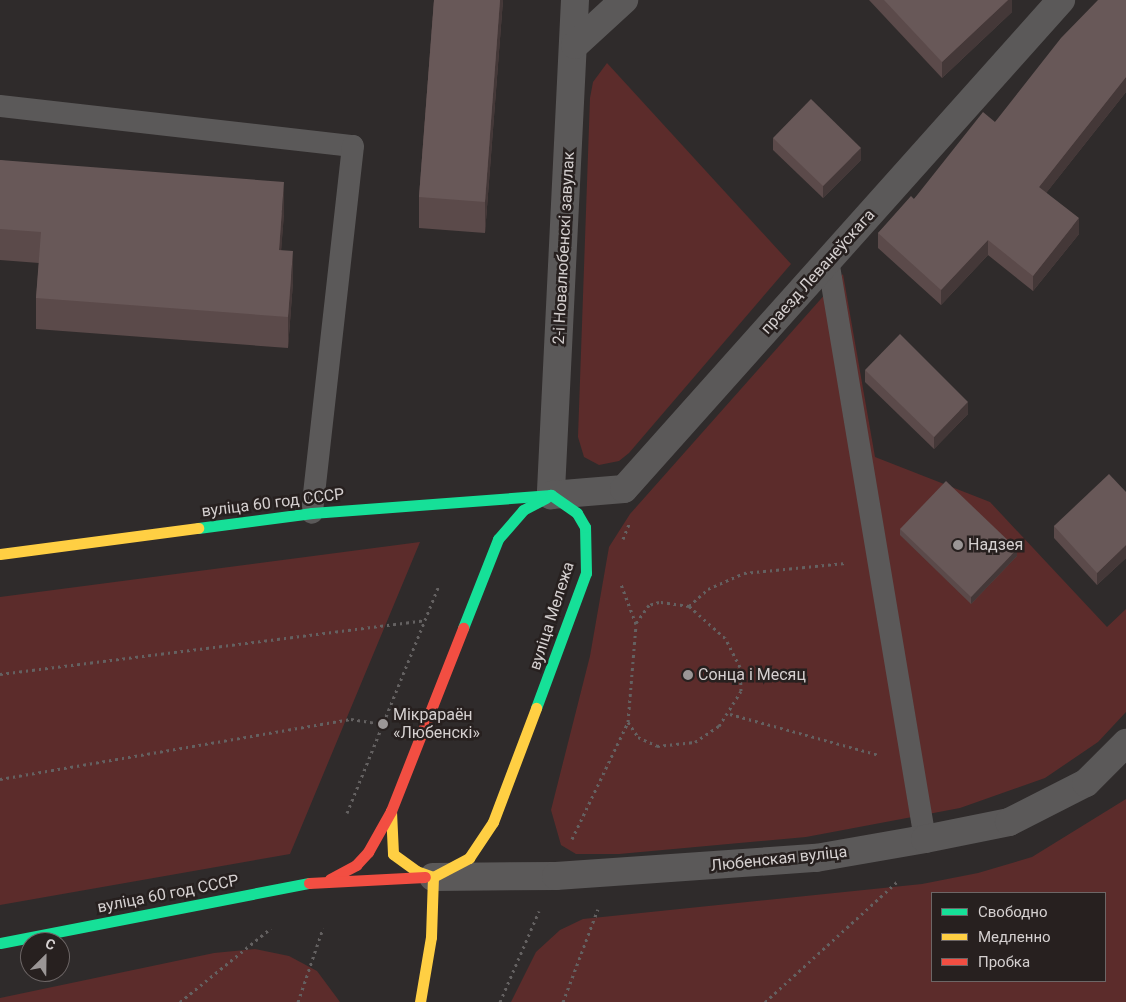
<!DOCTYPE html>
<meta charset="utf-8">
<style>
body{margin:0}
#map{position:relative;width:1126px;height:1002px;overflow:hidden;background:#2f2b2b;font-family:Roboto,sans-serif}
div>[style]{position:absolute}
.green>*{inset:0;background:#5c2c2b}
.path>*{height:3px;margin-top:-1.5px;transform-origin:0;background:repeating-linear-gradient(90deg,#646161 0 2.5px,transparent 0 6.5px)}
.lane>*{height:22px;margin:-11px;padding:0 11px;transform-origin:11px;border-radius:11px;background:#5b5959}
.street>*{height:28px;margin:-14px;padding:0 14px;transform-origin:14px;border-radius:14px;background:#5b5959}
.fast>*{height:11px;margin:-5.5px;padding:0 5.5px;transform-origin:5.5px;border-radius:5.5px;background:#16e098}
.slow>*{height:11px;margin:-5.5px;padding:0 5.5px;transform-origin:5.5px;border-radius:5.5px;background:#ffcf43}
.jam>*{height:11px;margin:-5.5px;padding:0 5.5px;transform-origin:5.5px;border-radius:5.5px;background:#f24e42}
.wall>*{inset:0;background:#5b4a4a}
.shaded-wall>*{inset:0;background:#443838}
.building>*{inset:0;background:#685858}
.dots>*{width:14px;height:14px;translate:-50% -50%;box-sizing:border-box;border:2px solid #27201f;border-radius:50%}
span{translate:-50% -50%;white-space:nowrap;text-align:center;line-height:1.15;-webkit-text-stroke:5px #27201f;paint-order:stroke}
.street-label{font-size:16px;color:#d5d0d0}
.poi-label{font-size:16px;color:#d5d0d0}
.left{translate:0 -50%;text-align:left}
.legend{position:absolute;left:931px;top:892px;width:175px;height:90px;box-sizing:border-box;background:#27201f;border:1px solid #6d6666;margin:0;padding:6px 9px;list-style:none;font-size:15px;color:#d5d0d0}
.legend li{display:flex;align-items:center;gap:10px;height:25px}
.legend b{width:25px;border:1px solid #6d6666}
.north{position:absolute;left:20px;top:932px;width:50px;height:50px;box-sizing:border-box;background:#27201f;border:1px solid #6d6666;border-radius:50%;rotate:23deg;font-size:14px;font-weight:700;line-height:20px;text-align:center;color:#d5d0d0}
.north::after{content:'';display:block;margin:auto;width:18px;height:22px;background:#9b9696;clip-path:polygon(50% 0,100% 100%,50% 72%,0 100%)}
</style>
<div id="map">
<div class="green">
<i style="clip-path:polygon(607px 63px,791px 264px,629px 453px,619px 461px,599px 465px,584px 457px,578px 437px,590px 98px,593px 82px)"></i>
<i style="clip-path:polygon(843px 274px,875px 457px,990px 502px,1107px 627px,1126px 609px,1126px 712px,1098px 742px,1045px 778px,960px 808px,806px 837px,619px 854px,576px 854px,561px 845px,551px 810px,590px 656px,609px 547px,630px 514px)"></i>
<i style="clip-path:polygon(420px 542px,290px 854px,0 905px,0 597px)"></i>
<i style="clip-path:polygon(evenodd,1126px 799px,1126px 1002px,511px 1002px,536px 952px,560px 930px,583px 919px,922px 884px,978px 873px,1032px 857px,1126px 799px,932px 893px,1105px 893px,1105px 981px,932px 981px,932px 893px)"></i>
<i style="clip-path:polygon(255px 949px,289px 956px,317px 971px,340px 1002px,0 1002px,0 998px,214px 953px)"></i>
</div>
<div class="path">
<i style="left:623px;top:539px;width:16px;rotate:-68deg"></i>
<i style="left:689px;top:606px;width:25px;rotate:-42deg"></i>
<i style="left:708px;top:589px;width:39px;rotate:-24deg"></i>
<i style="left:744px;top:573px;width:102px;rotate:-5.6deg"></i>
<i style="left:0;top:674px;width:428px;rotate:-7.2deg"></i>
<i style="left:730px;top:714px;width:155px;rotate:15.4deg"></i>
<i style="left:628px;top:722px;width:18px;rotate:56deg"></i>
<i style="left:638px;top:737px;width:21px;rotate:25deg"></i>
<i style="left:657px;top:746px;width:38px;rotate:-6deg"></i>
<i style="left:695px;top:742px;width:29px;rotate:-34deg"></i>
<i style="left:719px;top:726px;width:41px;rotate:-57.8deg"></i>
<i style="left:741px;top:691px;width:24px;rotate:-92deg"></i>
<i style="left:740px;top:667px;width:33px;rotate:-117deg"></i>
<i style="left:725px;top:638px;width:48px;rotate:-138.4deg"></i>
<i style="left:689px;top:606px;width:30px;rotate:-172deg"></i>
<i style="left:659px;top:602px;width:10px;rotate:163deg"></i>
<i style="left:649px;top:605px;width:22px;rotate:126deg"></i>
<i style="left:0;top:779px;width:356px;rotate:-9.7deg"></i>
<i style="left:351px;top:719px;width:36px;rotate:9deg"></i>
<i style="left:347px;top:813px;width:246px;rotate:-68deg"></i>
<i style="left:572px;top:839px;width:130px;rotate:-64.4deg"></i>
<i style="left:628px;top:722px;width:98px;rotate:-85.3deg"></i>
<i style="left:636px;top:624px;width:43px;rotate:-110.6deg"></i>
<i style="left:180px;top:1002px;width:117px;rotate:-39.1deg"></i>
<i style="left:298px;top:1002px;width:78px;rotate:-71.3deg"></i>
<i style="left:500px;top:1002px;width:99px;rotate:-66.8deg"></i>
<i style="left:563px;top:1002px;width:99px;rotate:-69.4deg"></i>
<i style="left:765px;top:1002px;width:181px;rotate:-42.3deg"></i>
</div>
<div class="lane">
<i style="left:0;top:106px;width:355px;rotate:6.5deg"></i>
<i style="left:353px;top:146px;width:369px;rotate:96.4deg"></i>
<i style="left:828px;top:260px;width:587px;rotate:80.49deg"></i>
</div>
<div class="street">
<i style="left:575px;top:0;width:496px;rotate:92.8deg"></i>
<i style="left:551px;top:495px;width:73px;rotate:-4.7deg"></i>
<i style="left:624px;top:489px;width:656px;rotate:-48.21deg"></i>
<i style="left:575px;top:45px;width:67px;rotate:-42.6deg"></i>
<i style="left:433px;top:877px;width:123px;rotate:-0.5deg"></i>
<i style="left:556px;top:876px;width:261px;rotate:-4deg"></i>
<i style="left:816px;top:858px;width:111px;rotate:-9.9deg"></i>
<i style="left:925px;top:839px;width:86px;rotate:-11.4deg"></i>
<i style="left:1009px;top:822px;width:86px;rotate:-26.9deg"></i>
<i style="left:1086px;top:783px;width:57px;rotate:-45deg"></i>
</div>
<div class="fast">
<i style="left:198px;top:528px;width:115px;rotate:-7.5deg"></i>
<i style="left:312px;top:513px;width:240px;rotate:-4.3deg"></i>
<i style="left:463px;top:628px;width:96px;rotate:-68.5deg"></i>
<i style="left:498px;top:539px;width:38px;rotate:-49deg"></i>
<i style="left:523px;top:510px;width:26px;rotate:-28deg"></i>
<i style="left:536px;top:708px;width:144px;rotate:-69.7deg"></i>
<i style="left:586px;top:573px;width:46px;rotate:-91.2deg"></i>
<i style="left:585px;top:527px;width:16px;rotate:-120deg"></i>
<i style="left:577px;top:513px;width:32px;rotate:-145deg"></i>
<i style="left:0;top:943px;width:315px;rotate:-11deg"></i>
</div>
<div class="slow">
<i style="left:0;top:554px;width:200px;rotate:-7.5deg"></i>
<i style="left:391px;top:811px;width:43px;rotate:87.3deg"></i>
<i style="left:393px;top:854px;width:29px;rotate:36deg"></i>
<i style="left:416px;top:871px;width:18px;rotate:19deg"></i>
<i style="left:433px;top:877px;width:41px;rotate:-27.8deg"></i>
<i style="left:469px;top:858px;width:43px;rotate:-56.3deg"></i>
<i style="left:493px;top:822px;width:122px;rotate:-69.3deg"></i>
<i style="left:420px;top:1002px;width:66px;rotate:-80.4deg"></i>
<i style="left:431px;top:937px;width:60px;rotate:-88.1deg"></i>
</div>
<div class="jam">
<i style="left:330px;top:879px;width:30px;rotate:-28deg"></i>
<i style="left:356px;top:865px;width:18px;rotate:-47deg"></i>
<i style="left:368px;top:852px;width:47px;rotate:-60.7deg"></i>
<i style="left:391px;top:811px;width:197px;rotate:-68.5deg"></i>
<i style="left:309px;top:883px;width:116px;rotate:-3deg"></i>
</div>
<div class="wall">
<i style="clip-path:polygon(434px 0,503px 0,485px 233px,419px 228px,419px 197px)"></i>
<i style="clip-path:polygon(869px 0,1012px 0,1012px 12px,942px 78px)"></i>
<i style="clip-path:polygon(1126px 0,1126px 92px,1046px 193px,1079px 234px,1033px 291px,988px 255px,941px 305px,878px 248px,878px 233px,995px 122px)"></i>
<i style="clip-path:polygon(773px 138px,861px 160px,823px 198px,773px 150px)"></i>
<i style="clip-path:polygon(0 160px,284px 213px,281px 250px,293px 282px,288px 348px,36px 329px,36px 298px,39px 263px,0 260px)"></i>
<i style="clip-path:polygon(865px 370px,968px 414px,934px 449px,865px 382px)"></i>
<i style="clip-path:polygon(1126px 492px,1126px 558px,1097px 585px,1054px 538px,1054px 526px)"></i>
<i style="clip-path:polygon(900px 529px,1017px 556px,971px 604px,900px 535px)"></i>
</div>
<div class="shaded-wall">
<i style="clip-path:polygon(500px 0,503px 0,485px 233px,485px 202px)"></i>
<i style="clip-path:polygon(1008px 0,1012px 0,1012px 12px,942px 78px,942px 62px)"></i>
<i style="clip-path:polygon(1126px 77px,1126px 92px,1039px 202px,1039px 187px)"></i>
<i style="clip-path:polygon(861px 148px,861px 160px,823px 198px,823px 186px)"></i>
<i style="clip-path:polygon(284px 182px,284px 213px,279px 281px,279px 250px)"></i>
<i style="clip-path:polygon(1079px 218px,1079px 234px,1033px 291px,1033px 276px)"></i>
<i style="clip-path:polygon(988px 240px,988px 255px,941px 305px,941px 290px)"></i>
<i style="clip-path:polygon(293px 251px,293px 282px,288px 348px,288px 317px)"></i>
<i style="clip-path:polygon(968px 402px,968px 414px,934px 449px,934px 437px)"></i>
<i style="clip-path:polygon(1126px 545px,1126px 558px,1097px 585px,1097px 573px)"></i>
<i style="clip-path:polygon(1017px 549px,1017px 556px,971px 604px,971px 597px)"></i>
</div>
<div class="building">
<i style="clip-path:polygon(434px 0,500px 0,485px 202px,419px 197px)"></i>
<i style="clip-path:polygon(884px 0,1008px 0,942px 62px)"></i>
<i style="clip-path:polygon(1098px 0,1126px 0,1126px 77px,1039px 187px,1079px 218px,1033px 276px,988px 240px,941px 290px,878px 233px,911px 196px,914px 199px,983px 112px,995px 122px,1061px 38px)"></i>
<i style="clip-path:polygon(811px 99px,861px 148px,823px 186px,773px 138px)"></i>
<i style="clip-path:polygon(0 160px,284px 182px,279px 250px,293px 251px,288px 317px,36px 298px,41px 232px,0 229px)"></i>
<i style="clip-path:polygon(900px 334px,968px 402px,934px 437px,865px 370px)"></i>
<i style="clip-path:polygon(1109px 474px,1126px 492px,1126px 545px,1097px 573px,1054px 526px)"></i>
<i style="clip-path:polygon(946px 481px,1017px 549px,971px 597px,900px 529px)"></i>
</div>
<div class="dots">
<i style="left:958px;top:545px;background:#9b9696"></i>
<i style="left:688px;top:675px;background:#9b9696"></i>
<i style="left:383px;top:724px;background:#9b9696"></i>
</div>
<div class="street-label">
<span style="left:564px;top:248px;rotate:-87deg">2-і Новалюбенскі завулак</span>
<span style="left:818px;top:272px;rotate:-48deg">праезд Леванеўскага</span>
<span style="left:273px;top:503px;rotate:-7deg">вуліца 60 год СССР</span>
<span style="left:552px;top:616px;rotate:-72deg">вуліца Мележа</span>
<span style="left:779px;top:859px;rotate:-6deg">Любенская вуліца</span>
<span style="left:168px;top:894px;rotate:-11deg">вуліца 60 год СССР</span>
</div>
<div class="poi-label">
<span class="left" style="left:968px;top:545px">Надзея</span>
<span class="left" style="left:698px;top:675px">Сонца і Месяц</span>
<span class="left" style="left:393px;top:724px">Мікрараён<br>«Любенскі»</span>
</div>
<ul class="legend">
<li><b style="height:6px;background:#16e098"></b>Свободно</li>
<li><b style="height:6px;background:#ffcf43"></b>Медленно</li>
<li><b style="height:6px;background:#f24e42"></b>Пробка</li>
</ul>
<div class="north">С</div>
</div>
